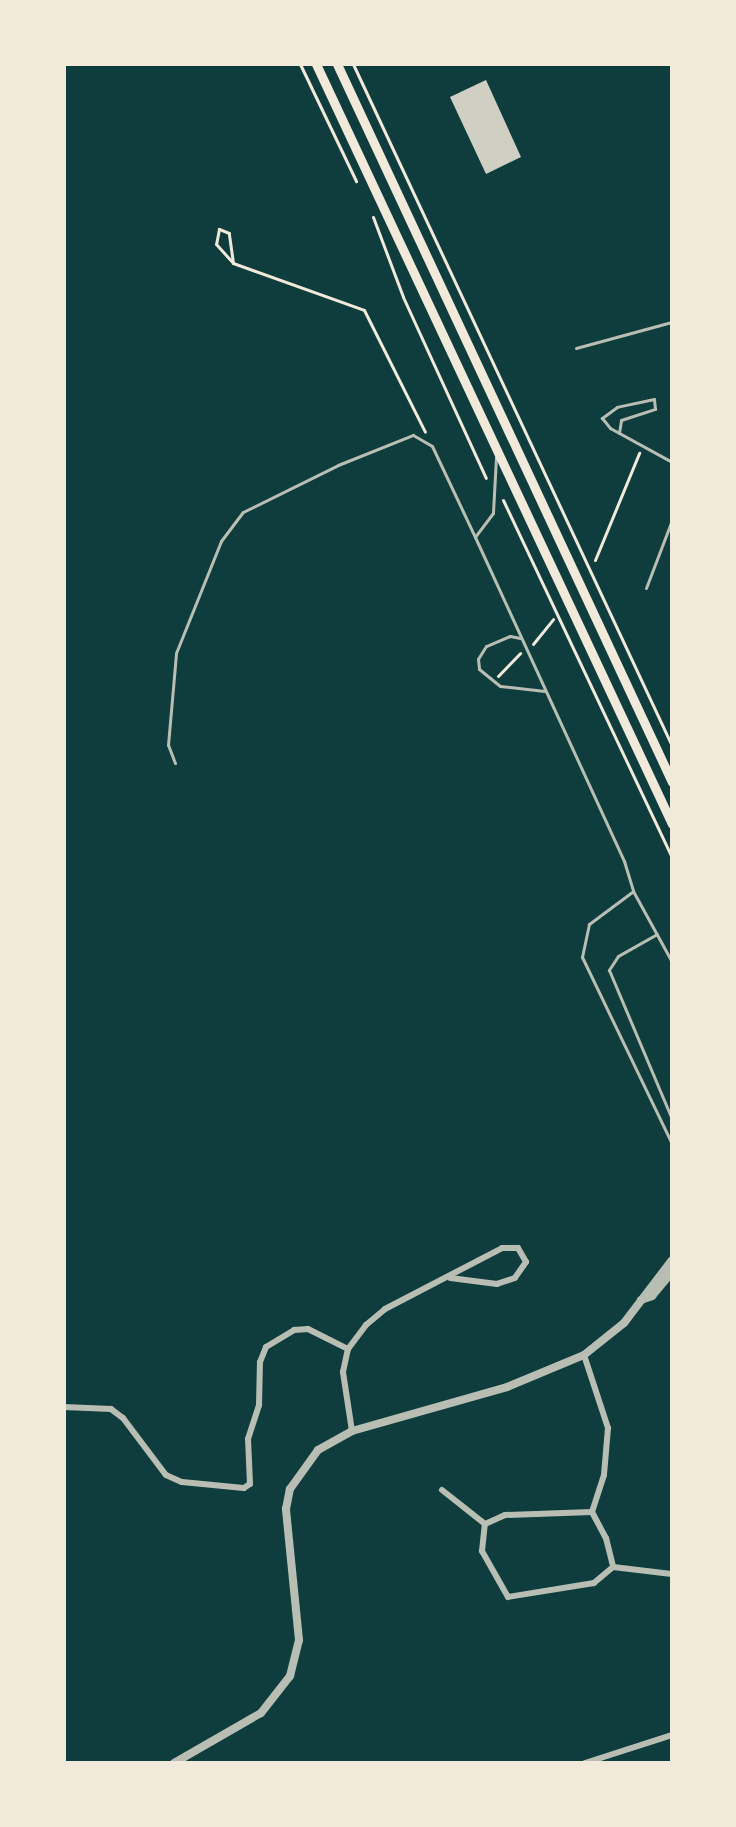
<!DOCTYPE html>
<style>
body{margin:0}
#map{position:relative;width:736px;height:1827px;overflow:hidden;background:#0f3d3e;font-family:"Roboto Condensed",sans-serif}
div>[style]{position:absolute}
.building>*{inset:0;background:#cfcfc3}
.path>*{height:3px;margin:-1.5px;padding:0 1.5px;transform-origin:1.5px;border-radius:1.5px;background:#f1e9da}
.service>*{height:3px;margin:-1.5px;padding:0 1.5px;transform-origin:1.5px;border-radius:1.5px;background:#b8beb3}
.minor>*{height:6px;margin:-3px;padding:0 3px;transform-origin:3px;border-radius:3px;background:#b8beb3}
.tertiary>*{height:8px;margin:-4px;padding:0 4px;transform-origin:4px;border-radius:4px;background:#b8beb3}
.secondary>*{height:9px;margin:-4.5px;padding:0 4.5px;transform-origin:4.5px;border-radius:4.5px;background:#f1e9da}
span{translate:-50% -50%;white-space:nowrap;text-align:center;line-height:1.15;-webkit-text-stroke:8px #f1e9da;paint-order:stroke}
.frame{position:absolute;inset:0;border:66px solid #f1e9da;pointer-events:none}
</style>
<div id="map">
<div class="building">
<i style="clip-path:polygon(486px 80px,521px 157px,486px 174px,450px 97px)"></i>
</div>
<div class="path">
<i style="left:300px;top:64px;width:130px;rotate:64.4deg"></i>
<i style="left:353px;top:64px;width:753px;rotate:64.93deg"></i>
<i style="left:373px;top:217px;width:85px;rotate:69.4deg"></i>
<i style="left:403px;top:297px;width:199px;rotate:65.4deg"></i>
<i style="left:233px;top:263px;width:30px;rotate:-98deg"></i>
<i style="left:229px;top:233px;width:11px;rotate:-158deg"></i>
<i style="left:219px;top:229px;width:15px;rotate:101deg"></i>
<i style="left:216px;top:244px;width:25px;rotate:48deg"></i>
<i style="left:233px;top:263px;width:139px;rotate:19.7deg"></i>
<i style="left:364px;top:310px;width:136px;rotate:63.4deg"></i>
<i style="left:503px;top:500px;width:396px;rotate:64.7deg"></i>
<i style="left:595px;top:560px;width:116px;rotate:-67.6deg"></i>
<i style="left:533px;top:644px;width:32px;rotate:-51deg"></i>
<i style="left:498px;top:676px;width:32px;rotate:-46deg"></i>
</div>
<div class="service">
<i style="left:576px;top:348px;width:99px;rotate:-15.2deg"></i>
<i style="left:619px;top:433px;width:13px;rotate:-81deg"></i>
<i style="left:621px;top:420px;width:36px;rotate:-18deg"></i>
<i style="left:655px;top:409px;width:10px;rotate:-96deg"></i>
<i style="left:654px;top:399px;width:38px;rotate:168deg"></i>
<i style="left:617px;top:407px;width:19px;rotate:144deg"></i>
<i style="left:602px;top:418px;width:13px;rotate:51deg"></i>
<i style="left:610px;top:428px;width:71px;rotate:28.7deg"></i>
<i style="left:496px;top:457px;width:56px;rotate:93.1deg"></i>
<i style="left:493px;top:513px;width:30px;rotate:127deg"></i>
<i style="left:475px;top:537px;width:357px;rotate:65.3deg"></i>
<i style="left:624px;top:861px;width:31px;rotate:73deg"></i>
<i style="left:633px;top:891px;width:81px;rotate:61.2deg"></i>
<i style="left:646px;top:588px;width:73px;rotate:-69.1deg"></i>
<i style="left:520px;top:638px;width:10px;rotate:-169deg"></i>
<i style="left:510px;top:636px;width:26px;rotate:157deg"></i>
<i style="left:486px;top:646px;width:15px;rotate:122deg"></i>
<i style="left:478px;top:659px;width:10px;rotate:84deg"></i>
<i style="left:479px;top:669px;width:27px;rotate:39deg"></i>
<i style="left:500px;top:686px;width:45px;rotate:6.3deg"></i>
<i style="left:175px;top:763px;width:19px;rotate:-111deg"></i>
<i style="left:168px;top:745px;width:92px;rotate:-85deg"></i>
<i style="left:176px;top:653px;width:121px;rotate:-68.1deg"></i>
<i style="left:221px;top:541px;width:36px;rotate:-53deg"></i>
<i style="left:243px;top:512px;width:106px;rotate:-26.3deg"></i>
<i style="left:338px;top:465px;width:81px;rotate:-21.8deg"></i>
<i style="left:413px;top:435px;width:22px;rotate:30deg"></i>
<i style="left:432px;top:446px;width:101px;rotate:64.7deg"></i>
<i style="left:632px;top:892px;width:54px;rotate:143.3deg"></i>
<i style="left:589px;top:924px;width:34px;rotate:102deg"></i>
<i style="left:582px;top:957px;width:208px;rotate:64.3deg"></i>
<i style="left:657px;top:934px;width:45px;rotate:150.6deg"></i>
<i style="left:618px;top:956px;width:17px;rotate:123deg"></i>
<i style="left:609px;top:970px;width:162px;rotate:67.1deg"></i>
</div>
<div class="minor">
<i style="left:584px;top:1355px;width:77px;rotate:71.8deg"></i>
<i style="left:608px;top:1428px;width:47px;rotate:94.9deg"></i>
<i style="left:604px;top:1475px;width:39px;rotate:108deg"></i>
<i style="left:592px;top:1512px;width:30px;rotate:62deg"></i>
<i style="left:606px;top:1538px;width:30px;rotate:76deg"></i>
<i style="left:613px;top:1567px;width:25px;rotate:140deg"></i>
<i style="left:594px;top:1583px;width:87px;rotate:170.8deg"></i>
<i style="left:508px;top:1597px;width:53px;rotate:-119.5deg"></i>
<i style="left:482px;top:1551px;width:27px;rotate:-84deg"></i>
<i style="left:485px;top:1524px;width:22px;rotate:-24deg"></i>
<i style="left:505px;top:1515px;width:87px;rotate:-2deg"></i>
<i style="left:64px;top:1407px;width:47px;rotate:2.4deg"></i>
<i style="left:111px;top:1409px;width:15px;rotate:37deg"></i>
<i style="left:123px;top:1418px;width:71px;rotate:53deg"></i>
<i style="left:166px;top:1475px;width:17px;rotate:24deg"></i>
<i style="left:182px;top:1482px;width:62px;rotate:5.5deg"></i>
<i style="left:244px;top:1488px;width:7px;rotate:-34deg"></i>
<i style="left:250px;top:1484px;width:45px;rotate:-92.5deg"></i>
<i style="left:248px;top:1439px;width:36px;rotate:-72deg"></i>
<i style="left:259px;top:1405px;width:43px;rotate:-88.7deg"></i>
<i style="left:260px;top:1362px;width:16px;rotate:-68deg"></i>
<i style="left:266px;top:1347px;width:33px;rotate:-31deg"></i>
<i style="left:294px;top:1330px;width:14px;rotate:-4deg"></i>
<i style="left:308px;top:1329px;width:45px;rotate:26.6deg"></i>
<i style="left:352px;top:1431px;width:60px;rotate:-98.7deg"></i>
<i style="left:343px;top:1372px;width:24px;rotate:-78deg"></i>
<i style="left:348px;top:1349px;width:30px;rotate:-53deg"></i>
<i style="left:366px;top:1325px;width:25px;rotate:-40deg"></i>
<i style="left:385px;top:1309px;width:132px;rotate:-27.5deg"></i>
<i style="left:502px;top:1248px;width:16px"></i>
<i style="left:518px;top:1248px;width:16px;rotate:60deg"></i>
<i style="left:526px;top:1262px;width:19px;rotate:125deg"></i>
<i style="left:515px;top:1278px;width:19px;rotate:162deg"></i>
<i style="left:497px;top:1284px;width:47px;rotate:-172.7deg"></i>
<i style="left:442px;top:1490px;width:55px;rotate:38.3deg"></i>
<i style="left:613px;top:1567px;width:59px;rotate:6.8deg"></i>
<i style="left:585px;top:1763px;width:91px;rotate:-17.8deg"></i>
</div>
<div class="tertiary">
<i style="left:641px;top:1300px;width:12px;rotate:-20deg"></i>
<i style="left:652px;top:1296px;width:31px;rotate:-50deg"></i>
<i style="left:174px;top:1763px;width:100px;rotate:-29.9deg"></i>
<i style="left:261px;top:1713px;width:47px;rotate:-51.9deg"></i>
<i style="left:290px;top:1676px;width:37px;rotate:-76deg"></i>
<i style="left:299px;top:1640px;width:132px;rotate:-95.7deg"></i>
<i style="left:286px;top:1509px;width:20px;rotate:-79deg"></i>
<i style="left:290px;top:1489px;width:48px;rotate:-54.3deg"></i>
<i style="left:318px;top:1450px;width:39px;rotate:-29deg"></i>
<i style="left:352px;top:1431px;width:161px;rotate:-15.8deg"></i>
<i style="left:507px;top:1387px;width:83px;rotate:-22.6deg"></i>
<i style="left:584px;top:1355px;width:51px;rotate:-38.7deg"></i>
<i style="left:624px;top:1323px;width:79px;rotate:-52.7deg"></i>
</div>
<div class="secondary">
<i style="left:316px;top:64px;width:839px;rotate:64.9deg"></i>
<i style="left:337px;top:64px;width:792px;rotate:64.99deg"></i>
</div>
<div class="frame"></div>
</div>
